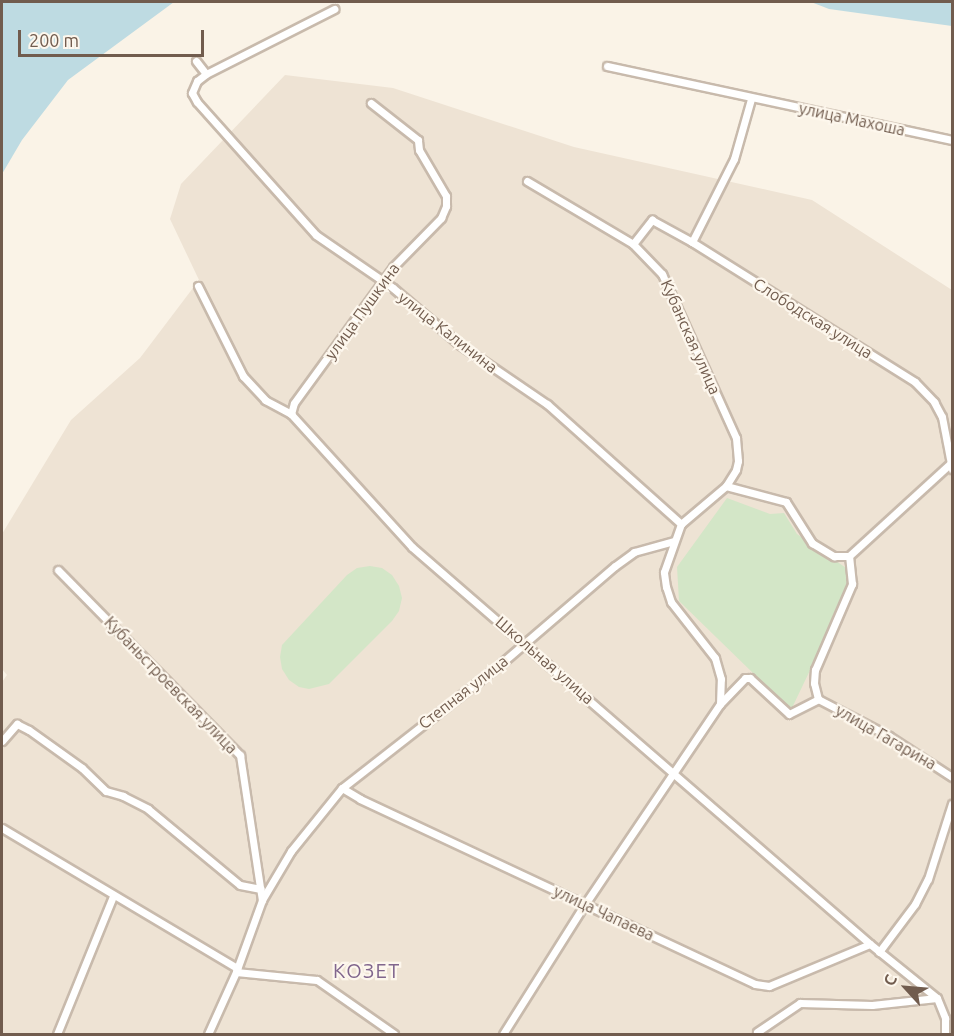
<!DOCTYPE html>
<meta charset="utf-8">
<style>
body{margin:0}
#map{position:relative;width:954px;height:1036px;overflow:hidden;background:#faf3e7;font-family:Ubuntu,sans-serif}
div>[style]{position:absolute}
.residential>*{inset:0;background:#eee3d4}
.green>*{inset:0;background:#d3e6c7}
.water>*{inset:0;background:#bedbe2}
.roads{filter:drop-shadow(2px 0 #c8baac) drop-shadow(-2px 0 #c8baac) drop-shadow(0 2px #c8baac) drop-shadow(0 -2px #c8baac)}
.minor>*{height:7px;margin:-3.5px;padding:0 3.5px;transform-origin:3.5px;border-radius:3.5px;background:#fff}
span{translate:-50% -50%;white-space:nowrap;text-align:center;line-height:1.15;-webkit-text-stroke:4.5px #fdf7ed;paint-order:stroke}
.street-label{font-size:16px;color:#715c4e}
.quarter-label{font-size:20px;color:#81668d;letter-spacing:1.5px}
.frame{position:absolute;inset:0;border:3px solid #715c4e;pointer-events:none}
.north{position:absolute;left:876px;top:958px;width:60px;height:60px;-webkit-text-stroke:4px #fdf7ed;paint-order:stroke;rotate:296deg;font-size:16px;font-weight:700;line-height:24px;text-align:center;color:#715c4e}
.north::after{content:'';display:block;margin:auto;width:21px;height:27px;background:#715c4e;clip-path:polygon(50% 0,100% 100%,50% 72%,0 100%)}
.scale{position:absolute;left:18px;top:30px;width:186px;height:27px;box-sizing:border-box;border:3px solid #715c4e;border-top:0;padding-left:8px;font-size:18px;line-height:21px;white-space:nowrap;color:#715c4e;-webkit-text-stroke:4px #fdf7ed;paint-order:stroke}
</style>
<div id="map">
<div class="residential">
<i style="clip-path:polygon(285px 75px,393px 88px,574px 147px,812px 200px,952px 290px,952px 1034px,2px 1034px,2px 682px,7px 675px,2px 669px,2px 534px,71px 420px,140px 358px,199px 280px,170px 219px,181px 184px)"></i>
</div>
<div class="green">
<i style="clip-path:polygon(727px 498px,770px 514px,784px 513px,797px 534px,849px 570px,853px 579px,816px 664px,813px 664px,791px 710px,679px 601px,677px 567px)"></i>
<i style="clip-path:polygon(370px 566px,382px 568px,392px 575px,399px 586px,402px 598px,399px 611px,392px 621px,329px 684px,309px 689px,299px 687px,289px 680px,282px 669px,280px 657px,282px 645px,347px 575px,357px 568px)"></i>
</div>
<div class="water">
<i style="clip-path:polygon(2px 2px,174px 2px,68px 80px,22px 140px,2px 174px)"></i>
<i style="clip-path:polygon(811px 2px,952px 2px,952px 26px,829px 9px)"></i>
</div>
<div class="roads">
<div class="minor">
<i style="left:196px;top:61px;width:16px;rotate:52deg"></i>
<i style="left:206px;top:74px;width:11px;rotate:142deg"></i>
<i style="left:197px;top:81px;width:13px;rotate:113deg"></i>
<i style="left:192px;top:93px;width:10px;rotate:61deg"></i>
<i style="left:197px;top:102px;width:178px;rotate:48.2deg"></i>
<i style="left:316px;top:235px;width:93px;rotate:34.5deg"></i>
<i style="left:393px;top:288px;width:87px;rotate:40.3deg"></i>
<i style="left:459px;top:344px;width:107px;rotate:34.3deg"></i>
<i style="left:547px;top:404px;width:180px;rotate:41.8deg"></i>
<i style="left:607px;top:66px;width:353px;rotate:12.1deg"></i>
<i style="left:206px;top:74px;width:144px;rotate:-26.9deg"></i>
<i style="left:527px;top:181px;width:123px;rotate:30.7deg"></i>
<i style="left:633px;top:244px;width:42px;rotate:46deg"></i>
<i style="left:662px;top:274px;width:180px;rotate:65.7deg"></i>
<i style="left:736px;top:438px;width:23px;rotate:85deg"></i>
<i style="left:738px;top:461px;width:9px;rotate:103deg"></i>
<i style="left:736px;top:470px;width:19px;rotate:122deg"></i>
<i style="left:692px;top:242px;width:93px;rotate:-63.2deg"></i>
<i style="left:734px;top:159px;width:62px;rotate:-74.2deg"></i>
<i style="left:633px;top:244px;width:31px;rotate:-52deg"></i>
<i style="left:652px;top:220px;width:46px;rotate:28.8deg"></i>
<i style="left:692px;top:242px;width:263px;rotate:32.1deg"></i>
<i style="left:915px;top:382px;width:28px;rotate:46deg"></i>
<i style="left:934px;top:402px;width:17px;rotate:62deg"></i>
<i style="left:942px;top:417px;width:53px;rotate:79.1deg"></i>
<i style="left:198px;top:286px;width:101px;rotate:63.4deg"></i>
<i style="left:243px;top:376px;width:33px;rotate:47deg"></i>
<i style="left:265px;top:400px;width:30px;rotate:28deg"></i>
<i style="left:291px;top:414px;width:180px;rotate:47.7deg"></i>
<i style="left:412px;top:547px;width:606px;rotate:40.92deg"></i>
<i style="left:870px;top:944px;width:86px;rotate:38.9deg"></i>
<i style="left:937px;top:998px;width:22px;rotate:68deg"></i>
<i style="left:945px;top:1018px;width:16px;rotate:90deg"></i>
<i style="left:291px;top:414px;width:11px;rotate:-75deg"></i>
<i style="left:294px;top:403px;width:168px;rotate:-53.9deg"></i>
<i style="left:393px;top:267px;width:69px;rotate:-45.6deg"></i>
<i style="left:441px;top:218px;width:13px;rotate:-67deg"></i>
<i style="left:446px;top:206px;width:10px;rotate:-90deg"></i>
<i style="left:446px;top:196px;width:53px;rotate:-120.4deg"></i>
<i style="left:419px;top:150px;width:10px;rotate:-96deg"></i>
<i style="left:418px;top:140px;width:60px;rotate:-141.8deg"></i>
<i style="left:58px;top:570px;width:260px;rotate:45.5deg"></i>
<i style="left:240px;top:755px;width:147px;rotate:81.4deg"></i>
<i style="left:818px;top:699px;width:16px;rotate:-104deg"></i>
<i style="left:814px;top:683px;width:13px;rotate:-86deg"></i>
<i style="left:815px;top:670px;width:94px;rotate:-66.7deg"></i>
<i style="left:852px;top:584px;width:28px;rotate:-96deg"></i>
<i style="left:849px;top:556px;width:139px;rotate:-42.4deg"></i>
<i style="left:818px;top:699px;width:80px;rotate:27.5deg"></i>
<i style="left:889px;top:736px;width:75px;rotate:33.1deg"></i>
<i style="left:720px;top:704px;width:25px;rotate:-88deg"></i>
<i style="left:721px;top:679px;width:22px;rotate:-106deg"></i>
<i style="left:715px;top:658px;width:71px;rotate:-128.2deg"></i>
<i style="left:671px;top:602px;width:16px;rotate:-108deg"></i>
<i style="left:666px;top:587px;width:15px;rotate:-98deg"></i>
<i style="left:664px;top:572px;width:51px;rotate:-70.5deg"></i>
<i style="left:681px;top:524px;width:59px;rotate:-40.2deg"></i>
<i style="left:726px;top:486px;width:62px;rotate:14.9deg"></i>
<i style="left:786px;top:502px;width:49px;rotate:57.6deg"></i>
<i style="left:812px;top:543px;width:26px;rotate:31deg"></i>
<i style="left:834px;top:556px;width:15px"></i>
<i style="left:2px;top:741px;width:23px;rotate:-49deg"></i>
<i style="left:17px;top:724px;width:13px;rotate:27deg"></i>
<i style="left:29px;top:730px;width:65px;rotate:35.6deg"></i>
<i style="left:82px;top:768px;width:33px;rotate:44deg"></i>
<i style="left:106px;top:791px;width:18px;rotate:16deg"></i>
<i style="left:123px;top:796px;width:28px;rotate:27deg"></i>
<i style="left:148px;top:809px;width:119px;rotate:39.6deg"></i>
<i style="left:240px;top:885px;width:21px;rotate:11deg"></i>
<i style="left:342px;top:788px;width:21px;rotate:31deg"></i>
<i style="left:360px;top:799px;width:436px;rotate:25.1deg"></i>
<i style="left:755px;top:984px;width:14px;rotate:8deg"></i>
<i style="left:769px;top:986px;width:109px;rotate:-22.6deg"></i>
<i style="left:2px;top:828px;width:274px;rotate:30.8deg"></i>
<i style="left:879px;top:952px;width:60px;rotate:-53.1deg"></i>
<i style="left:915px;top:904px;width:28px;rotate:-63deg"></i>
<i style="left:928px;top:879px;width:79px;rotate:-72.3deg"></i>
<i style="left:236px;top:972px;width:81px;rotate:5.6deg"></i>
<i style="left:317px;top:980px;width:94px;rotate:35deg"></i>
<i style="left:757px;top:1032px;width:52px;rotate:-34deg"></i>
<i style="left:800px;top:1003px;width:72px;rotate:1.6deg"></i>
<i style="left:872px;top:1005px;width:65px;rotate:-6.1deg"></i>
<i style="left:57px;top:1034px;width:149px;rotate:-67.9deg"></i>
<i style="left:208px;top:1034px;width:68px;rotate:-65.7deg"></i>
<i style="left:236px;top:972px;width:77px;rotate:-70.1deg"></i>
<i style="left:262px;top:900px;width:57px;rotate:-59.4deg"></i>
<i style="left:291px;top:851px;width:81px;rotate:-51deg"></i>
<i style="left:342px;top:788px;width:197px;rotate:-38deg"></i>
<i style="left:497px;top:667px;width:155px;rotate:-40.6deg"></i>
<i style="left:615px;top:566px;width:24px;rotate:-36deg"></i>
<i style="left:634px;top:552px;width:41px;rotate:-15.4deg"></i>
<i style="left:503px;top:1034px;width:154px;rotate:-57.8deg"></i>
<i style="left:585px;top:904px;width:241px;rotate:-56deg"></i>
<i style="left:720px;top:704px;width:36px;rotate:-46deg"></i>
<i style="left:745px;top:678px;width:5px"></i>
<i style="left:750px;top:678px;width:53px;rotate:42.7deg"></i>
<i style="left:789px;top:714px;width:33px;rotate:-27deg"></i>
</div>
</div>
<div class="street-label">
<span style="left:852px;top:119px;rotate:12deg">улица Махоша</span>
<span style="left:362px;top:311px;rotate:-54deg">улица Пушкина</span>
<span style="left:813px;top:318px;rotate:32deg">Слободская улица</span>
<span style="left:448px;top:332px;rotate:38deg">улица Калинина</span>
<span style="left:691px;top:337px;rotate:66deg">Кубанская улица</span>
<span style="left:545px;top:660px;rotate:41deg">Школьная улица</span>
<span style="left:171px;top:685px;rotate:46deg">Кубаньстроевская улица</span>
<span style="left:463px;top:692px;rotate:-38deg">Степная улица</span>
<span style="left:886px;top:737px;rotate:30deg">улица Гагарина</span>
<span style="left:604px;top:913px;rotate:25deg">улица Чапаева</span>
</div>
<div class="quarter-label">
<span style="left:367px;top:970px">КОЗЕТ</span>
</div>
<div class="frame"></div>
<div class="north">С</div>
<div class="scale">200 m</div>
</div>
